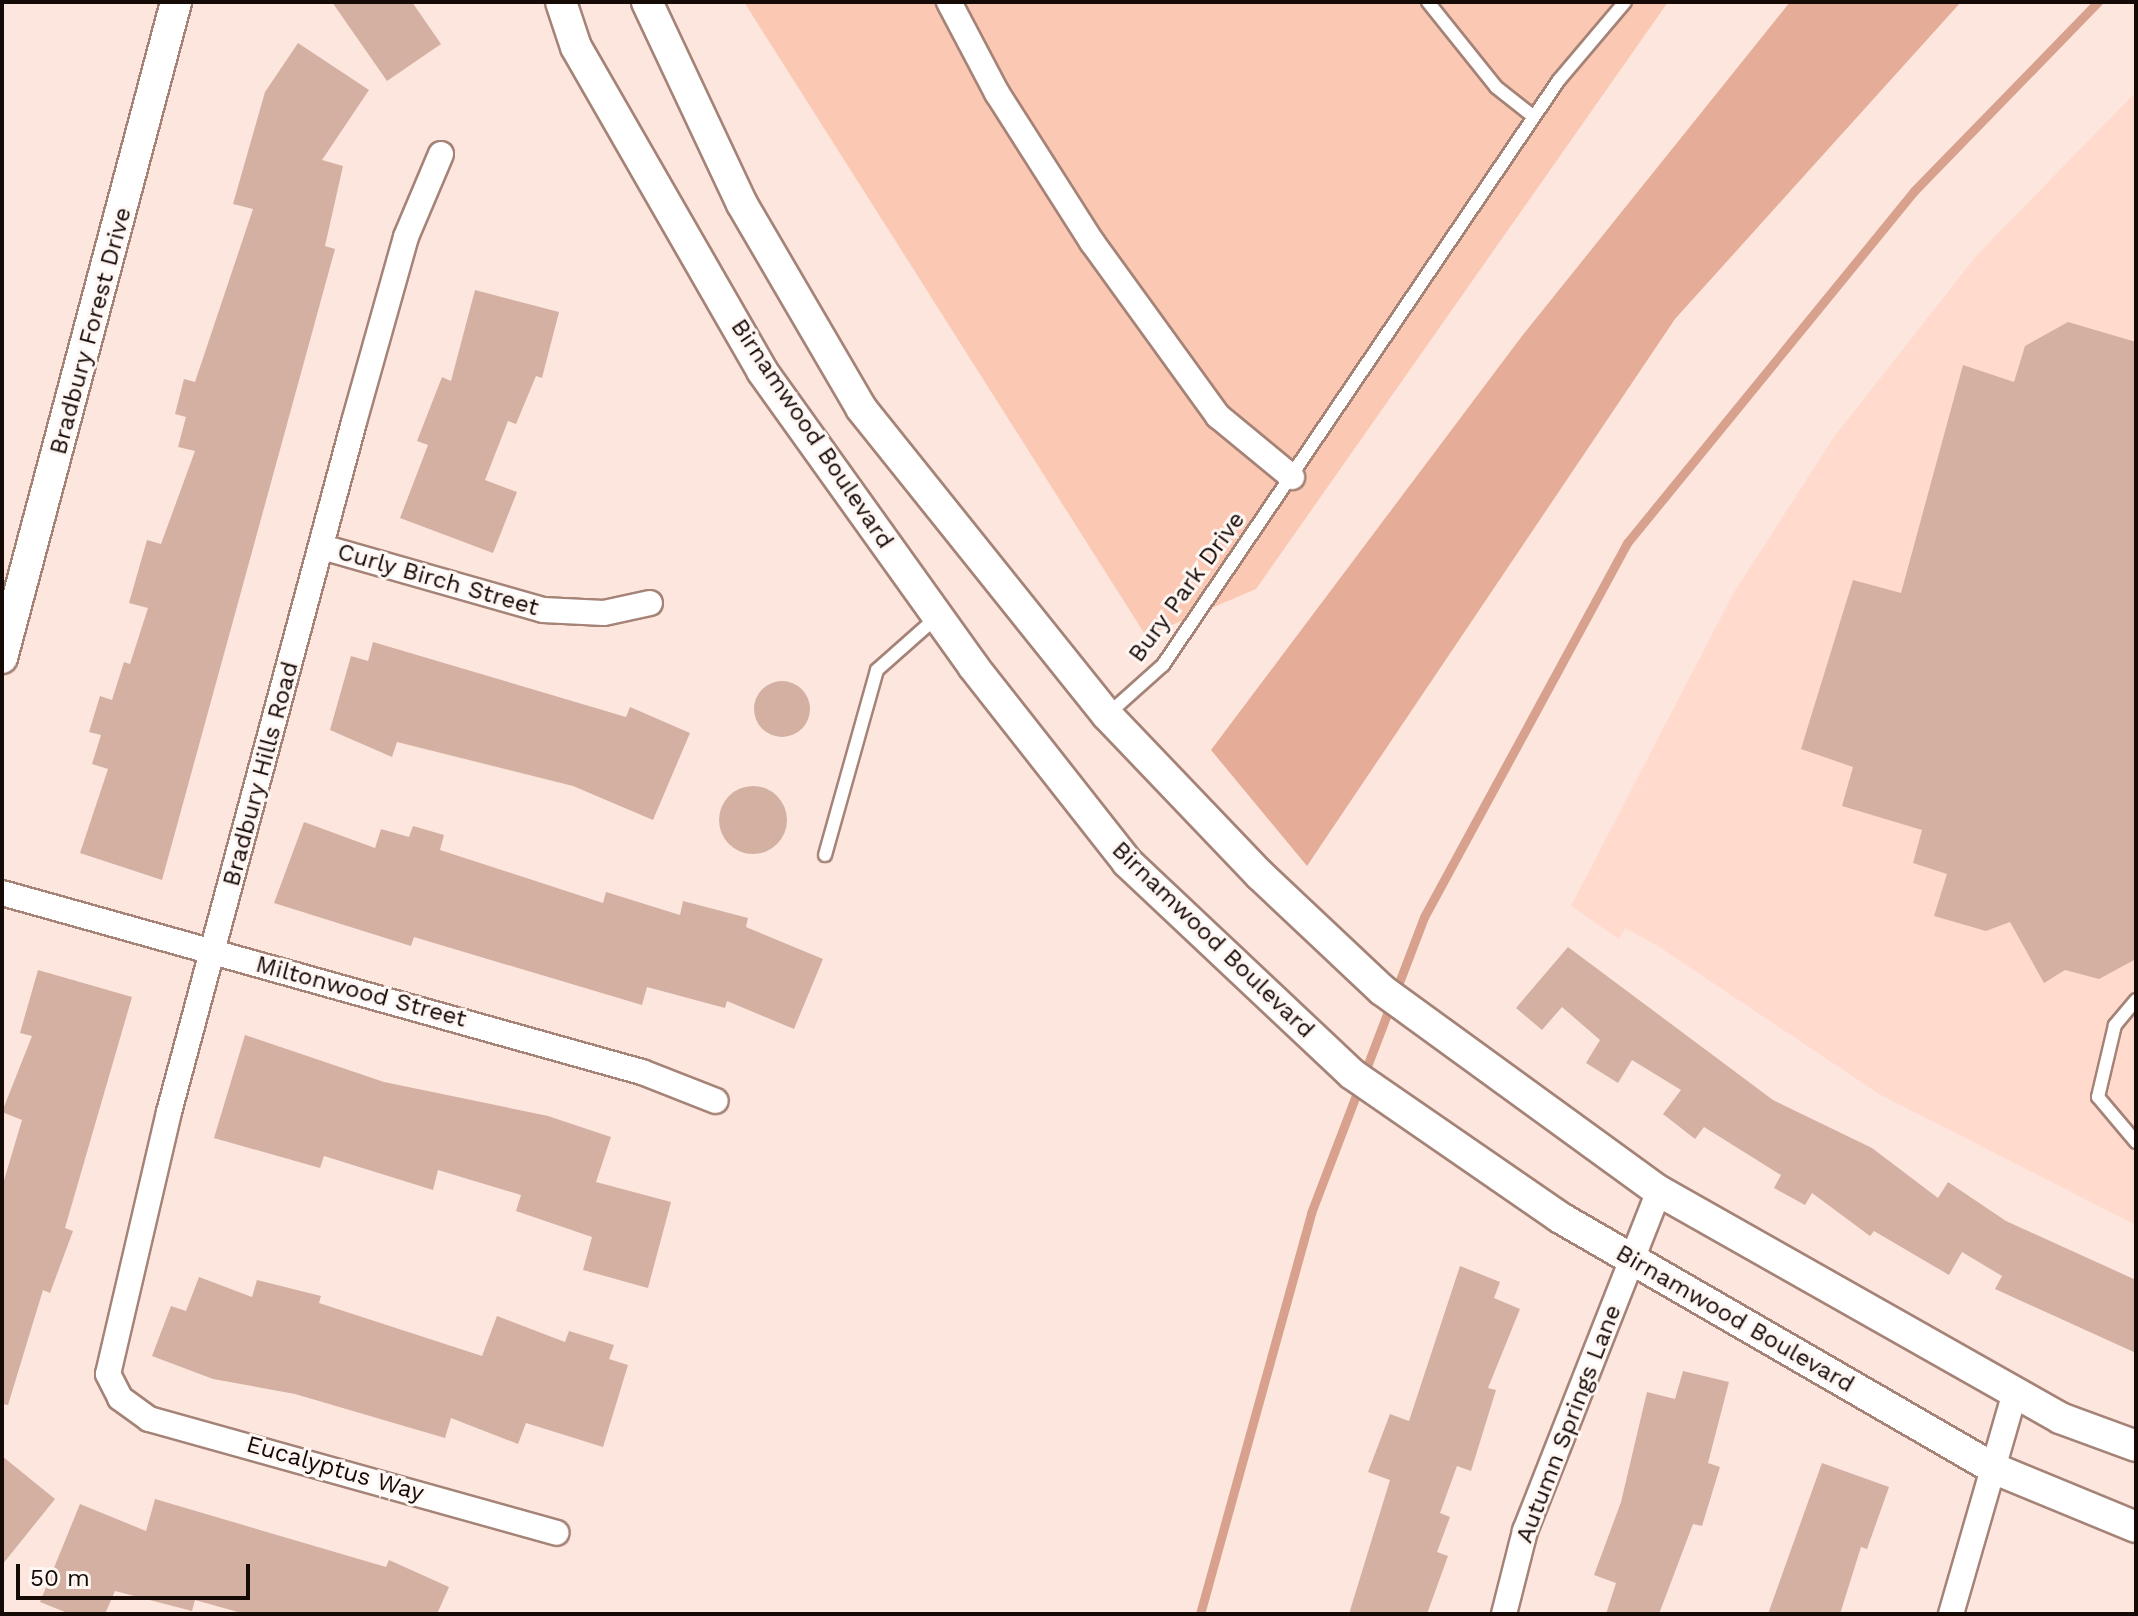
<!DOCTYPE html>
<style>
body{margin:0}
#map{position:relative;width:2138px;height:1616px;overflow:hidden;background:#fde6dd;font-family:"Work Sans",sans-serif}
div>[style]{position:absolute}
.built>*{inset:0;background:#ffdacd}
.green>*{inset:0;background:#fbc8b4}
.forest>*{inset:0;background:#e5ad98}
.stream>*{height:9px;margin:-4.5px;padding:0 4.5px;transform-origin:4.5px;border-radius:4.5px;background:#d8a18d}
.building>*{inset:0;background:#d4b0a3}
.round{border-radius:50%}
.roads{filter:drop-shadow(2px 0 #a58377) drop-shadow(-2px 0 #a58377) drop-shadow(0 2px #a58377) drop-shadow(0 -2px #a58377)}
.service>*{height:12px;margin:-6px;padding:0 6px;transform-origin:6px;border-radius:6px;background:#fff}
.minor>*{height:24px;margin:-12px;padding:0 12px;transform-origin:12px;border-radius:12px;background:#fff}
.tertiary>*{height:30px;margin:-15px;padding:0 15px;transform-origin:15px;border-radius:15px;background:#fff}
span{translate:-50% -50%;white-space:nowrap;text-align:center;line-height:1.15;-webkit-text-stroke:6px #fff7f4;paint-order:stroke}
.street-label{font-size:24px;color:#160a06}
.frame{position:absolute;inset:0;border:4px solid #160a06;pointer-events:none}
.scale{position:absolute;left:16px;top:1564px;width:234px;height:36px;box-sizing:border-box;border:4px solid #160a06;border-top:0;padding-left:10px;font-size:24px;line-height:28px;white-space:nowrap;color:#160a06;-webkit-text-stroke:6px #fff7f4;paint-order:stroke}
</style>
<div id="map">
<div class="built">
<i style="clip-path:polygon(2136px 92px,2136px 1225px,1879px 1094px,1658px 946px,1625px 928px,1619px 939px,1571px 906px,1733px 594px,1834px 437px,1977px 255px)"></i>
</div>
<div class="green">
<i style="clip-path:polygon(744px 2px,1668px 2px,1256px 589px,1146px 636px)"></i>
</div>
<div class="forest">
<i style="clip-path:polygon(1790px 2px,1961px 2px,1675px 319px,1307px 866px,1211px 750px,1522px 336px)"></i>
</div>
<div class="stream">
<i style="left:1200px;top:1614px;width:416px;rotate:-74.5deg"></i>
<i style="left:1311px;top:1213px;width:317px;rotate:-69.1deg"></i>
<i style="left:1424px;top:917px;width:426px;rotate:-61.5deg"></i>
<i style="left:1627px;top:543px;width:454px;rotate:-50.8deg"></i>
<i style="left:1914px;top:191px;width:264px;rotate:-45.8deg"></i>
</div>
<div class="building">
<i style="clip-path:polygon(332px 2px,412px 2px,441px 44px,387px 81px)"></i>
<i style="clip-path:polygon(298px 43px,369px 90px,322px 160px,343px 166px,325px 246px,335px 249px,162px 880px,80px 853px,108px 769px,92px 764px,101px 735px,89px 732px,100px 696px,112px 700px,124px 662px,130px 664px,148px 608px,129px 603px,147px 540px,161px 544px,195px 451px,178px 447px,186px 417px,175px 414px,184px 379px,195px 382px,253px 209px,233px 204px,265px 92px)"></i>
<i style="clip-path:polygon(475px 290px,559px 312px,542px 378px,536px 376px,516px 424px,508px 421px,485px 480px,517px 492px,493px 553px,400px 518px,428px 445px,417px 441px,442px 377px,451px 381px)"></i>
<i style="clip-path:polygon(2068px 322px,2136px 342px,2136px 959px,2099px 979px,2065px 970px,2044px 983px,2010px 922px,1986px 931px,1934px 916px,1947px 874px,1913px 863px,1922px 830px,1842px 806px,1853px 767px,1801px 749px,1853px 580px,1901px 593px,1963px 365px,2014px 382px,2025px 346px)"></i>
<i style="clip-path:polygon(373px 642px,626px 717px,630px 707px,690px 733px,653px 820px,573px 786px,397px 742px,392px 757px,330px 730px,351px 656px,368px 661px)"></i>
<i class="round" style="left:754px;top:681px;width:56px;height:56px"></i>
<i class="round" style="left:719px;top:786px;width:68px;height:68px"></i>
<i style="clip-path:polygon(304px 822px,375px 848px,381px 829px,409px 837px,413px 826px,444px 835px,440px 850px,603px 903px,606px 892px,680px 915px,683px 901px,748px 918px,746px 927px,823px 959px,794px 1029px,727px 1001px,725px 1008px,647px 987px,642px 1005px,414px 937px,411px 946px,274px 903px)"></i>
<i style="clip-path:polygon(1568px 947px,1773px 1100px,1872px 1148px,1938px 1198px,1948px 1182px,2006px 1221px,2136px 1280px,2136px 1353px,1995px 1289px,2002px 1276px,1962px 1252px,1949px 1275px,1874px 1231px,1870px 1236px,1812px 1193px,1805px 1205px,1774px 1188px,1781px 1175px,1704px 1127px,1695px 1139px,1663px 1114px,1681px 1090px,1632px 1060px,1618px 1083px,1586px 1063px,1600px 1040px,1562px 1007px,1542px 1030px,1516px 1008px)"></i>
<i style="clip-path:polygon(38px 970px,132px 997px,65px 1228px,73px 1231px,50px 1293px,43px 1290px,8px 1405px,2px 1404px,2px 1187px,22px 1120px,2px 1112px,32px 1036px,20px 1033px)"></i>
<i style="clip-path:polygon(245px 1035px,384px 1082px,548px 1116px,611px 1137px,596px 1182px,671px 1202px,648px 1288px,583px 1270px,592px 1237px,516px 1211px,521px 1195px,438px 1170px,433px 1190px,324px 1156px,320px 1168px,214px 1138px)"></i>
<i style="clip-path:polygon(1460px 1266px,1500px 1282px,1494px 1298px,1520px 1309px,1488px 1388px,1496px 1390px,1471px 1471px,1457px 1466px,1440px 1513px,1450px 1517px,1437px 1552px,1448px 1556px,1427px 1614px,1349px 1614px,1390px 1480px,1368px 1472px,1390px 1414px,1409px 1421px)"></i>
<i style="clip-path:polygon(199px 1277px,252px 1297px,257px 1280px,321px 1296px,319px 1303px,482px 1356px,497px 1316px,565px 1342px,569px 1331px,614px 1345px,609px 1359px,628px 1365px,603px 1447px,526px 1423px,518px 1444px,451px 1418px,445px 1438px,295px 1394px,213px 1379px,152px 1356px,171px 1306px,186px 1311px)"></i>
<i style="clip-path:polygon(1683px 1371px,1729px 1382px,1708px 1463px,1720px 1467px,1702px 1526px,1693px 1524px,1659px 1614px,1606px 1614px,1616px 1583px,1594px 1575px,1621px 1502px,1647px 1392px,1675px 1399px)"></i>
<i style="clip-path:polygon(2px 1456px,55px 1499px,2px 1565px)"></i>
<i style="clip-path:polygon(1822px 1463px,1889px 1487px,1867px 1549px,1861px 1547px,1840px 1614px,1768px 1614px)"></i>
<i style="clip-path:polygon(155px 1499px,386px 1567px,389px 1560px,449px 1587px,437px 1614px,245px 1614px,195px 1600px,192px 1611px,115px 1591px,105px 1614px,70px 1614px,40px 1602px,80px 1504px,146px 1531px)"></i>
</div>
<div class="roads">
<div class="service">
<i style="left:1428px;top:2px;width:109px;rotate:51.3deg"></i>
<i style="left:1496px;top:87px;width:48px;rotate:38.3deg"></i>
<i style="left:1107px;top:715px;width:75px;rotate:-41.8deg"></i>
<i style="left:1163px;top:665px;width:706px;rotate:-55.91deg"></i>
<i style="left:1559px;top:80px;width:102px;rotate:-49.8deg"></i>
<i style="left:825px;top:855px;width:192px;rotate:-74.3deg"></i>
<i style="left:877px;top:670px;width:80px;rotate:-41.5deg"></i>
<i style="left:2136px;top:1000px;width:33px;rotate:130deg"></i>
<i style="left:2115px;top:1025px;width:74px;rotate:103.3deg"></i>
<i style="left:2098px;top:1097px;width:59px;rotate:49.8deg"></i>
</div>
<div class="minor">
<i style="left:949px;top:2px;width:103px;rotate:62.2deg"></i>
<i style="left:997px;top:93px;width:177px;rotate:57.5deg"></i>
<i style="left:1092px;top:242px;width:215px;rotate:54.1deg"></i>
<i style="left:1218px;top:416px;width:96px;rotate:39.5deg"></i>
<i style="left:441px;top:154px;width:90px;rotate:112.9deg"></i>
<i style="left:406px;top:237px;width:192px;rotate:105.7deg"></i>
<i style="left:354px;top:422px;width:714px;rotate:105.01deg"></i>
<i style="left:169px;top:1112px;width:269px;rotate:103.1deg"></i>
<i style="left:108px;top:1374px;width:27px;rotate:63deg"></i>
<i style="left:120px;top:1398px;width:36px;rotate:36deg"></i>
<i style="left:149px;top:1419px;width:423px;rotate:15.6deg"></i>
<i style="left:322px;top:547px;width:230px;rotate:15.9deg"></i>
<i style="left:543px;top:610px;width:61px;rotate:2.8deg"></i>
<i style="left:604px;top:613px;width:47px;rotate:-12.3deg"></i>
<i style="left:2px;top:893px;width:665px;rotate:15.63deg"></i>
<i style="left:642px;top:1072px;width:79px;rotate:21.4deg"></i>
<i style="left:1504px;top:1614px;width:86px;rotate:-75.8deg"></i>
<i style="left:1525px;top:1531px;width:365px;rotate:-68.5deg"></i>
<i style="left:1951px;top:1614px;width:231px;rotate:-73.9deg"></i>
</div>
<div class="tertiary">
<i style="left:561px;top:2px;width:47px;rotate:71.6deg"></i>
<i style="left:576px;top:47px;width:374px;rotate:60.1deg"></i>
<i style="left:762px;top:371px;width:363px;rotate:54.4deg"></i>
<i style="left:973px;top:666px;width:249px;rotate:51.8deg"></i>
<i style="left:1127px;top:862px;width:309px;rotate:43.3deg"></i>
<i style="left:1352px;top:1074px;width:252px;rotate:34.6deg"></i>
<i style="left:1559px;top:1217px;width:501px;rotate:30.04deg"></i>
<i style="left:1993px;top:1468px;width:155px;rotate:22.4deg"></i>
<i style="left:647px;top:2px;width:223px;rotate:64.8deg"></i>
<i style="left:742px;top:204px;width:236px;rotate:59.7deg"></i>
<i style="left:861px;top:408px;width:393px;rotate:51.3deg"></i>
<i style="left:1107px;top:715px;width:221px;rotate:46.3deg"></i>
<i style="left:1260px;top:875px;width:168px;rotate:43.3deg"></i>
<i style="left:1382px;top:990px;width:342px;rotate:36deg"></i>
<i style="left:1659px;top:1191px;width:461px;rotate:29.5deg"></i>
<i style="left:2060px;top:1418px;width:81px;rotate:20.2deg"></i>
<i style="left:2px;top:658px;width:679px;rotate:-75.14deg"></i>
</div>
</div>
<div class="street-label">
<span style="left:91px;top:331px;rotate:-75deg">Bradbury Forest Drive</span>
<span style="left:812px;top:434px;rotate:56deg">Birnamwood Boulevard</span>
<span style="left:438px;top:580px;rotate:16deg">Curly Birch Street</span>
<span style="left:1187px;top:587px;rotate:-54deg">Bury Park Drive</span>
<span style="left:261px;top:774px;rotate:-75deg">Bradbury Hills Road</span>
<span style="left:1213px;top:940px;rotate:44deg">Birnamwood Boulevard</span>
<span style="left:361px;top:992px;rotate:15deg">Miltonwood Street</span>
<span style="left:1735px;top:1319px;rotate:30deg">Birnamwood Boulevard</span>
<span style="left:1569px;top:1424px;rotate:-69deg">Autumn Springs Lane</span>
<span style="left:335px;top:1469px;rotate:16deg">Eucalyptus Way</span>
</div>
<div class="frame"></div>
<div class="scale">50 m</div>
</div>
